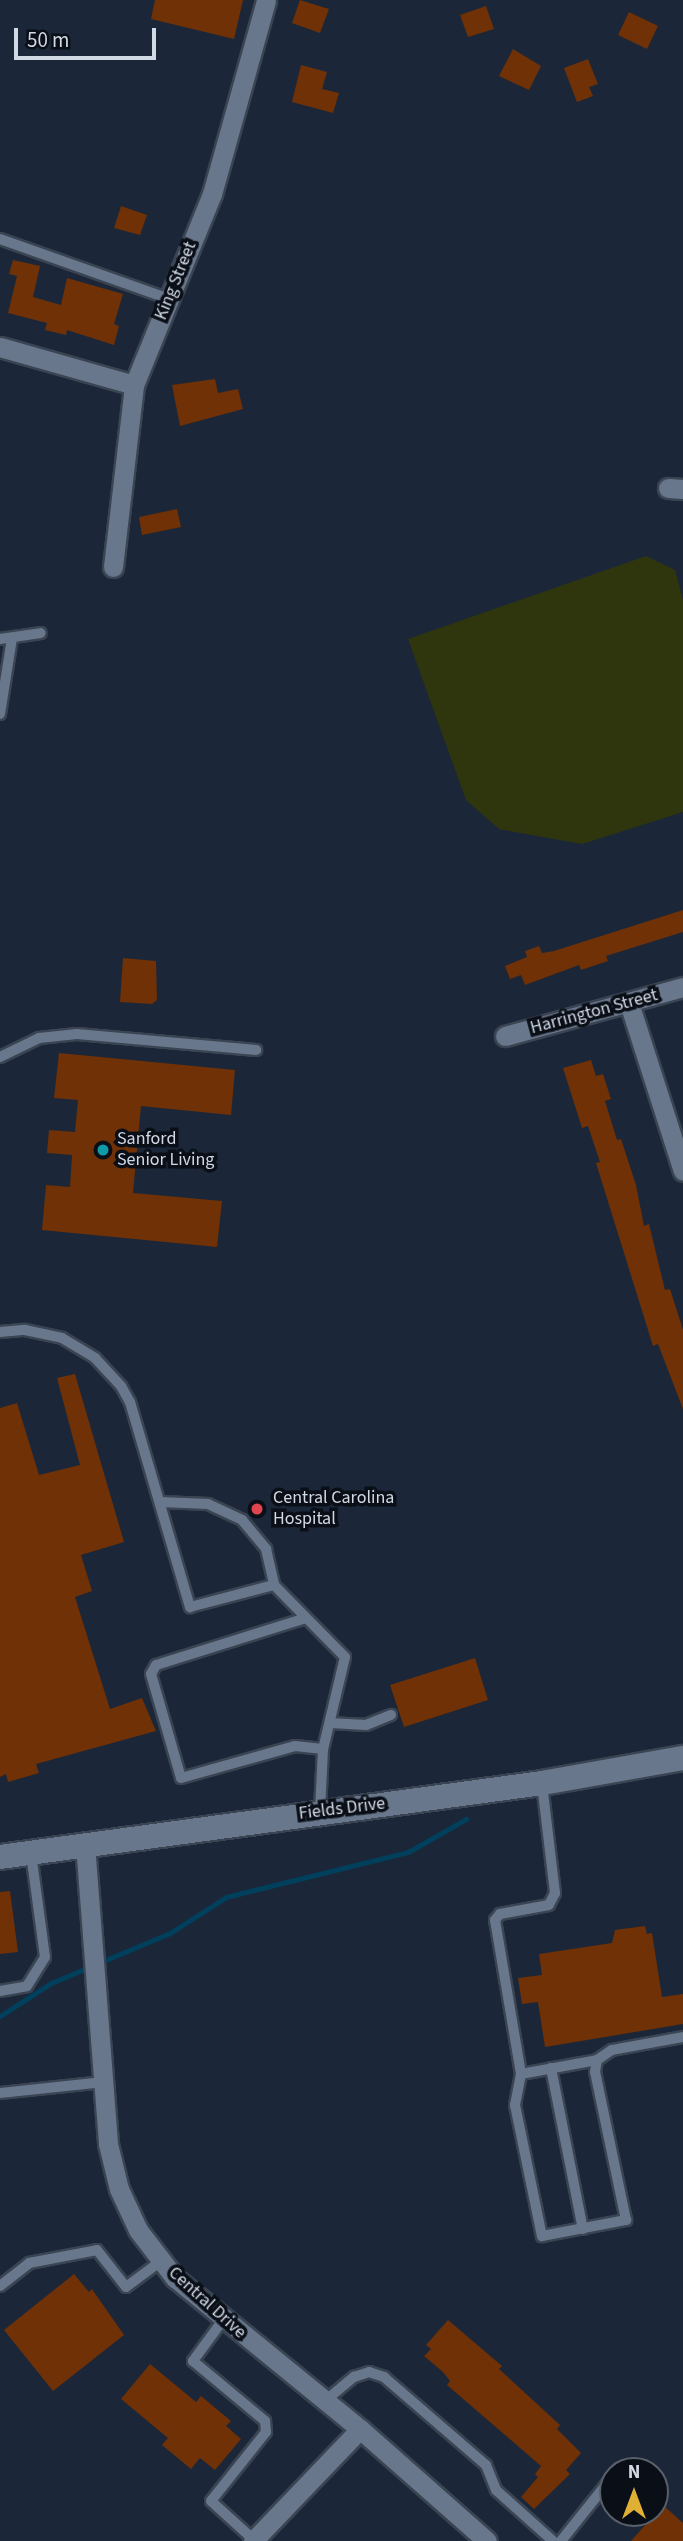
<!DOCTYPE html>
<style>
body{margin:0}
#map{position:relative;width:683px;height:2541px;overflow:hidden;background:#1b2738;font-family:"Source Sans 3",sans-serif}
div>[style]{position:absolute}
.green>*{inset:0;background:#2f360e}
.stream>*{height:5px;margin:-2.5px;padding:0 2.5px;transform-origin:2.5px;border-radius:2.5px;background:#00405d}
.building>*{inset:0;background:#6f3105}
.roads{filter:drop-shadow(2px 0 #3a4452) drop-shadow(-2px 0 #3a4452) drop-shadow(0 2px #3a4452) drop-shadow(0 -2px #3a4452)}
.service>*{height:10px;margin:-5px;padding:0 5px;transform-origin:5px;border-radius:5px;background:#68778c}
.minor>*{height:19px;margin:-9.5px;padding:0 9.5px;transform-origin:9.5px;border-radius:9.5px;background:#68778c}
.tertiary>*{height:24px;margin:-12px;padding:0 12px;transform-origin:12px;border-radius:12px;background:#68778c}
.dots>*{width:19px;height:19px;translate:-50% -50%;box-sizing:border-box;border:4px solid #0a0f17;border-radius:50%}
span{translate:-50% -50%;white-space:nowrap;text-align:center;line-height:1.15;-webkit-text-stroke:7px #0a0f17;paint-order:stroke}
.street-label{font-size:18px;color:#d1d9e5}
.poi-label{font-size:18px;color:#d1d9e5}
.left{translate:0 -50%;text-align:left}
.north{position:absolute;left:599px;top:2457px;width:70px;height:70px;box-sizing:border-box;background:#0a0f17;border:2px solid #5a6069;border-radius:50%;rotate:0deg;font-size:19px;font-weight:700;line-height:28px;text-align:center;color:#d1d9e5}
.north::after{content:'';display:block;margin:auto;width:24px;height:32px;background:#dfb034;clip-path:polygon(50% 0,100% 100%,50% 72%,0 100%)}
.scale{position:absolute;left:14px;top:28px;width:142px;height:32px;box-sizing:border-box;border:4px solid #d1d9e5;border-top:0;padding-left:9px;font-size:21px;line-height:24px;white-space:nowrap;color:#d1d9e5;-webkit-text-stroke:5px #0a0f17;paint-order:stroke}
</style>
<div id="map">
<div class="green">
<i style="clip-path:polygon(646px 556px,675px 570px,683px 600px,683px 812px,582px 844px,499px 829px,466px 800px,408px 639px)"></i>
</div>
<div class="stream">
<i style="left:0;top:2016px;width:61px;rotate:-32.9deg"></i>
<i style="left:51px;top:1983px;width:129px;rotate:-22.8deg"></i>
<i style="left:170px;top:1933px;width:67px;rotate:-32.7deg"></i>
<i style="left:226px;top:1897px;width:187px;rotate:-13.9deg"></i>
<i style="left:408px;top:1852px;width:67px;rotate:-29.6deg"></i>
</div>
<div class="building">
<i style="clip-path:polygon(155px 0,243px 0,234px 39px,151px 19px)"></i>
<i style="clip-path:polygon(300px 0,329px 9px,320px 33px,292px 23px)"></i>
<i style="clip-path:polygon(486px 6px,494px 29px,468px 37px,460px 15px)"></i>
<i style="clip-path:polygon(629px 12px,658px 26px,647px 49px,618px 35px)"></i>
<i style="clip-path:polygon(513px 49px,541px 66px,529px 90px,499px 76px)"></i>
<i style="clip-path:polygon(588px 59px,598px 84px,589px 87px,593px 96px,577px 102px,564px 68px)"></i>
<i style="clip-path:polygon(301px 65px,327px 72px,322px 89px,339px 93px,333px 113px,292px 102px)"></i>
<i style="clip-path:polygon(121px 206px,147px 215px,140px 235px,114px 228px)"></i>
<i style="clip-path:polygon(13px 260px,40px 266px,33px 297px,61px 305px,67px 278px,123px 294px,114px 324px,119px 326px,114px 345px,67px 330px,66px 335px,45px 330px,47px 323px,8px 313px,17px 276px,9px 274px)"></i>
<i style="clip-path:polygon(215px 379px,218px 393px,238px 389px,243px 409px,180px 426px,172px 385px)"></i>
<i style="clip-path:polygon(177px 509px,181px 527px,142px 535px,139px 517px)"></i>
<i style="clip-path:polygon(683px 910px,683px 932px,606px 956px,608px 961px,581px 970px,579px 965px,525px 985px,521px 975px,510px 979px,505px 966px,527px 957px,525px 951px,539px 946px,542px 953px,554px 951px)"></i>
<i style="clip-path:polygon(123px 958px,156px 961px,157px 1000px,152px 1004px,120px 1002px)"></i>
<i style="clip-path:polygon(59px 1053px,235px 1070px,231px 1115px,141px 1106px,133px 1193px,222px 1201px,217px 1247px,42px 1230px,46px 1185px,70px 1187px,72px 1155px,47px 1153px,49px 1130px,75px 1132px,78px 1100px,54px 1098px)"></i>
<i style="clip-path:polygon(591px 1060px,596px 1076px,603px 1074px,611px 1099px,605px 1101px,617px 1140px,621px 1139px,636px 1185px,644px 1226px,649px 1224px,665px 1290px,670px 1289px,683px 1330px,683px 1409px,658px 1344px,653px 1346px,596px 1163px,600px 1162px,588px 1126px,582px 1128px,563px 1068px)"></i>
<i style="clip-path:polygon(75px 1374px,124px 1542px,81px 1555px,92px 1591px,75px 1597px,110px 1709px,142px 1698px,156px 1731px,36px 1764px,39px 1773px,8px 1782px,6px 1774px,0 1777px,0 1408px,17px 1403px,39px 1475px,80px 1465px,57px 1378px)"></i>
<i style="clip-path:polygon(475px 1658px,488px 1700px,404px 1727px,390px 1685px)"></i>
<i style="clip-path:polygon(10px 1891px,18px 1952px,0 1954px,0 1892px)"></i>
<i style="clip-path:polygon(645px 1926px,647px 1934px,652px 1933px,662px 1997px,683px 1994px,683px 2024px,545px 2047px,538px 2002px,522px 2004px,518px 1978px,542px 1975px,539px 1954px,612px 1943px,615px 1930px)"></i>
<i style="clip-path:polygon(74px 2274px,89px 2292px,92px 2289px,124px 2335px,53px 2391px,4px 2330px)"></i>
<i style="clip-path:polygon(448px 2320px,502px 2366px,499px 2369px,560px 2425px,557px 2429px,581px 2453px,566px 2470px,570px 2474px,534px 2509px,521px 2497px,538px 2477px,535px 2474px,541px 2466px,447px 2385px,450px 2381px,443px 2372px,424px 2356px,431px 2349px,426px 2345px)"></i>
<i style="clip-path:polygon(150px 2364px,196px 2402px,201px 2396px,231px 2421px,226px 2426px,241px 2439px,215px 2470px,200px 2458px,191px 2469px,162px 2445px,168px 2438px,121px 2399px)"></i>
<i style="clip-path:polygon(663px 2505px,683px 2523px,683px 2541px,631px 2541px)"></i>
</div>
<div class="roads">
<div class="service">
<i style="left:0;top:239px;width:179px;rotate:19.5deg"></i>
<i style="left:0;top:639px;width:41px;rotate:-8.3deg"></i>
<i style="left:0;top:714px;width:77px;rotate:-81deg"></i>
<i style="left:0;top:1057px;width:43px;rotate:-26deg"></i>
<i style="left:39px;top:1038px;width:38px;rotate:-6deg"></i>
<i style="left:77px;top:1034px;width:180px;rotate:5.1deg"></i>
<i style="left:0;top:1332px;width:25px;rotate:-5deg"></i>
<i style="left:25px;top:1330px;width:38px;rotate:12deg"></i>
<i style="left:62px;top:1338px;width:39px;rotate:31deg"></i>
<i style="left:95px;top:1358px;width:38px;rotate:47deg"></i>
<i style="left:121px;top:1386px;width:18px;rotate:61deg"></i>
<i style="left:130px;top:1402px;width:214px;rotate:73.7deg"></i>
<i style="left:190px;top:1607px;width:87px;rotate:-14.7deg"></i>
<i style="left:161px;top:1502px;width:47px;rotate:2.4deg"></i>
<i style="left:208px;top:1504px;width:38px;rotate:25deg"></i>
<i style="left:242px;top:1520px;width:38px;rotate:50deg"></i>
<i style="left:266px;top:1549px;width:37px;rotate:77deg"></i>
<i style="left:274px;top:1585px;width:101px;rotate:45.4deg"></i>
<i style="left:345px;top:1657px;width:95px;rotate:103.4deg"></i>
<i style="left:323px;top:1749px;width:62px;rotate:92.8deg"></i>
<i style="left:306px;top:1618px;width:157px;rotate:162.6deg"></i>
<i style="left:156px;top:1665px;width:10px;rotate:119deg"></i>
<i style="left:151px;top:1674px;width:108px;rotate:73.9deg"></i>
<i style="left:181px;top:1778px;width:118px;rotate:-15.7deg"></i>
<i style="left:295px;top:1746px;width:28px;rotate:6deg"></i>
<i style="left:330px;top:1723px;width:36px;rotate:3deg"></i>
<i style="left:366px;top:1725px;width:27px;rotate:-22deg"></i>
<i style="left:542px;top:1784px;width:110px;rotate:83.2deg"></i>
<i style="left:555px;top:1893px;width:13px;rotate:117deg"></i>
<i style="left:549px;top:1905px;width:50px;rotate:169.6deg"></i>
<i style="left:500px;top:1914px;width:8px;rotate:130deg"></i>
<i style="left:495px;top:1920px;width:156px;rotate:80.4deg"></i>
<i style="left:521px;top:2074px;width:32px;rotate:101deg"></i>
<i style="left:515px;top:2105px;width:134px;rotate:78.4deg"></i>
<i style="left:542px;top:2236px;width:86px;rotate:-10.8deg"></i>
<i style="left:626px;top:2220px;width:151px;rotate:-101.8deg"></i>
<i style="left:595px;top:2072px;width:12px;rotate:-81deg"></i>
<i style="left:0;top:1991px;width:27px;rotate:-10deg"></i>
<i style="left:27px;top:1986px;width:34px;rotate:-58deg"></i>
<i style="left:45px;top:1957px;width:105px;rotate:-97.7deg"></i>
<i style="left:551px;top:2068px;width:164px;rotate:78.8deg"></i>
<i style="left:521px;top:2074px;width:77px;rotate:-10.4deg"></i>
<i style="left:597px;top:2060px;width:18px;rotate:-34deg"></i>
<i style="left:612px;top:2050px;width:72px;rotate:-10.4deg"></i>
<i style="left:0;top:2093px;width:104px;rotate:-6.1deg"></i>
<i style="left:0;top:2286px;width:37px;rotate:-38deg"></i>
<i style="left:29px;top:2263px;width:69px;rotate:-10.8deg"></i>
<i style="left:97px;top:2250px;width:47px;rotate:51.9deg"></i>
<i style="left:126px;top:2287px;width:44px;rotate:-36.6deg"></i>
<i style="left:223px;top:2320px;width:51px;rotate:126.2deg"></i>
<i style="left:193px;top:2361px;width:94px;rotate:39.8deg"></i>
<i style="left:265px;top:2421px;width:11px;rotate:85deg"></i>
<i style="left:266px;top:2432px;width:88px;rotate:128.6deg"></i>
<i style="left:211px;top:2501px;width:58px;rotate:42.2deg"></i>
<i style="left:325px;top:2401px;width:38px;rotate:-40deg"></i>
<i style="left:354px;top:2377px;width:16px;rotate:-18deg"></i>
<i style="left:369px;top:2372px;width:16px;rotate:18deg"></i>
<i style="left:384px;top:2377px;width:135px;rotate:40.8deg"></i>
<i style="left:486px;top:2465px;width:27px;rotate:68deg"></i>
<i style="left:496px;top:2490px;width:76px;rotate:41.8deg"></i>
<i style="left:617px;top:2471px;width:4px;rotate:-45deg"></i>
<i style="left:561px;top:2541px;width:83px;rotate:-51.3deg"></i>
</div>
<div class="minor">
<i style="left:0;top:347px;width:139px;rotate:15.8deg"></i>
<i style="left:668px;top:488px;width:15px;rotate:4deg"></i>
<i style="left:113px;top:567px;width:183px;rotate:-83.4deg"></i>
<i style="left:134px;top:385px;width:206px;rotate:-67.8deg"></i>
<i style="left:212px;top:194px;width:201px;rotate:-74.4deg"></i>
<i style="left:629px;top:1003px;width:176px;rotate:72.2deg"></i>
<i style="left:505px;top:1036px;width:185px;rotate:-15.4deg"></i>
<i style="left:85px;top:1844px;width:301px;rotate:85.6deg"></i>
<i style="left:108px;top:2144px;width:46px;rotate:76.3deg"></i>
<i style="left:119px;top:2189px;width:45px;rotate:65.1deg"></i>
<i style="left:138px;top:2230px;width:61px;rotate:52.4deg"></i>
<i style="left:175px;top:2278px;width:239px;rotate:39.2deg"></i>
<i style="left:360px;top:2429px;width:169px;rotate:41.4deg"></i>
<i style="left:253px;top:2541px;width:155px;rotate:-46.3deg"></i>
</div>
<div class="tertiary">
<i style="left:0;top:1857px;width:547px;rotate:-7.77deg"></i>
<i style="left:542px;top:1783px;width:143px;rotate:-10.1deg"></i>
</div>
</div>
<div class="dots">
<i style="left:103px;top:1150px;background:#0f9aa8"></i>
<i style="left:257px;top:1509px;background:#e0444e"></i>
</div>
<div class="street-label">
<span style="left:176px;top:281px;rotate:-68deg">King Street</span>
<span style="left:594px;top:1012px;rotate:-15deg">Harrington Street</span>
<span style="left:342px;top:1809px;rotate:-7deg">Fields Drive</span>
<span style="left:207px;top:2303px;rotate:42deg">Central Drive</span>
</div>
<div class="poi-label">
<span class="left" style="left:117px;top:1150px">Sanford<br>Senior Living</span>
<span class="left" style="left:273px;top:1509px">Central Carolina<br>Hospital</span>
</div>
<div class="north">N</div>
<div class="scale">50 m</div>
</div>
